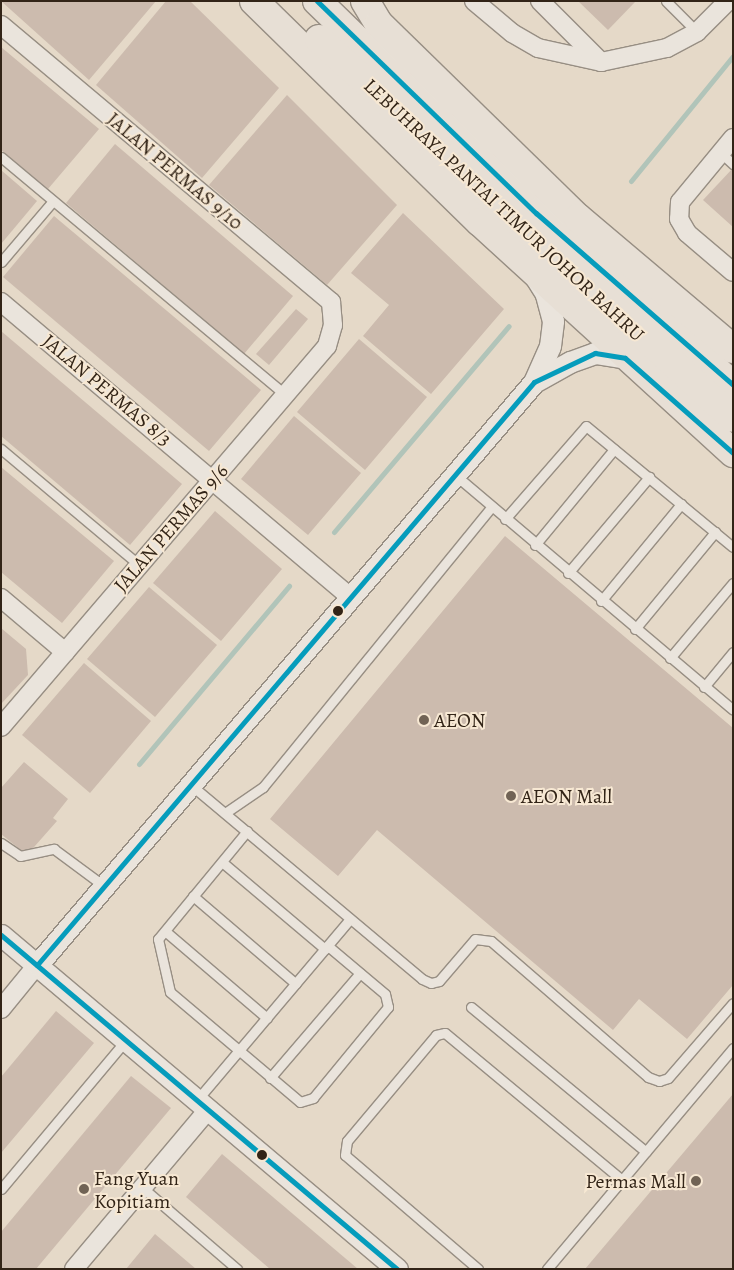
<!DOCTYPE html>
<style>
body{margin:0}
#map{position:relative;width:734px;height:1270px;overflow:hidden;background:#e5d9c8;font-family:Alegreya,serif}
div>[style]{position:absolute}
.stream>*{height:5px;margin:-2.5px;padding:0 2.5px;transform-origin:2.5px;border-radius:2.5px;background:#b1c4b9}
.building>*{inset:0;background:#ccbbae}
.roads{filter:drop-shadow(1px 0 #978e83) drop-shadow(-1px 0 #978e83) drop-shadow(0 1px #978e83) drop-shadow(0 -1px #978e83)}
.service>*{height:9px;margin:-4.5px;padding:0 4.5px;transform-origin:4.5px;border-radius:4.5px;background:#eae4dc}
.minor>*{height:18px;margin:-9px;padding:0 9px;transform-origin:9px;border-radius:9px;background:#eae4dc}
.tertiary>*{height:21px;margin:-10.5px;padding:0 10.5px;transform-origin:10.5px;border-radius:10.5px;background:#eae4dc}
.trunk>*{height:28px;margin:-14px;padding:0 14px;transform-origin:14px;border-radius:14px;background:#e7dfd5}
.bus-1>*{height:5px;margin:-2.5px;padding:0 2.5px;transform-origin:2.5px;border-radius:2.5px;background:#059cbc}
.dots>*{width:14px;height:14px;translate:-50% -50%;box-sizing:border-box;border:2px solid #f7e8d3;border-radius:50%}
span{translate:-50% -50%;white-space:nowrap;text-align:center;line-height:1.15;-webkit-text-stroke:4px #f7e8d3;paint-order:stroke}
.street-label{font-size:20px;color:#322417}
.poi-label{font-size:20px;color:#322417}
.left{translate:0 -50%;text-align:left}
.right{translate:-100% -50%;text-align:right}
.frame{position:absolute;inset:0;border:2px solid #322417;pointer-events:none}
</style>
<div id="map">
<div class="stream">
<i style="left:631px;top:181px;width:161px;rotate:-50.8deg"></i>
<i style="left:334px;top:532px;width:270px;rotate:-49.7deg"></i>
<i style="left:139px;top:764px;width:233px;rotate:-49.9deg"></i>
</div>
<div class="building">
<i style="clip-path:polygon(1px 1px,156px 1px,89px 80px)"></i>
<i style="clip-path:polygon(166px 1px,190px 1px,279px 88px,202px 178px,96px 85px)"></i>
<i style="clip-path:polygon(578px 1px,636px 1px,608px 30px)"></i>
<i style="clip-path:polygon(1px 47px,99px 129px,48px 189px,1px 150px)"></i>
<i style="clip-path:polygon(287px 95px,397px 205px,327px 285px,209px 185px)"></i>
<i style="clip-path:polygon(115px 144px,293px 296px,244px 354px,66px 203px)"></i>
<i style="clip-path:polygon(733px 168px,733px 227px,703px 200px)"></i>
<i style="clip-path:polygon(1px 170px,37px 201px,1px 244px)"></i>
<i style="clip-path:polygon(403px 213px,504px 309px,431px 394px,363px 336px,389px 305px,351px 273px)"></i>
<i style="clip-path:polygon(54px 216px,261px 390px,209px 451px,3px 277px)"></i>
<i style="clip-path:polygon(296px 309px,308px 319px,269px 365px,256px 354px)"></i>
<i style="clip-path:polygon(1px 331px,182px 484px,130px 545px,1px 436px)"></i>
<i style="clip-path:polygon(359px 339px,427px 397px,365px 470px,297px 412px)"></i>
<i style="clip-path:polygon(294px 416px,361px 473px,308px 535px,241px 479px)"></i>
<i style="clip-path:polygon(1px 467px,114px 561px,62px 623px,1px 572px)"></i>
<i style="clip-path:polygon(215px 511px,282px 569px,221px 641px,153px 583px)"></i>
<i style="clip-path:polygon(505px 536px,733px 728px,733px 985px,687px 1039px,639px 999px,613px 1030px,377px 830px,338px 876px,270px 819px)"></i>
<i style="clip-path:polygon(149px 587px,217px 645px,155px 717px,87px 659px)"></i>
<i style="clip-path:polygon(1px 628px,26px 649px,28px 675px,1px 704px)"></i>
<i style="clip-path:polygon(84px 663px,151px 721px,90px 793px,22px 735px)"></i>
<i style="clip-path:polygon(24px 762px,68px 799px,53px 818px,57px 821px,27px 855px,1px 834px,1px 788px)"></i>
<i style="clip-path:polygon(56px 1011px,94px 1043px,1px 1153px,1px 1077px)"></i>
<i style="clip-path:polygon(131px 1076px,171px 1108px,36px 1269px,1px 1269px,1px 1232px)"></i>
<i style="clip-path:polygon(733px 1094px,733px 1269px,585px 1269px)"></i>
<i style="clip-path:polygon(222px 1154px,358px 1269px,270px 1269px,186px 1197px)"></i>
<i style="clip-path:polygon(155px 1234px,196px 1269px,126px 1269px)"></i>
</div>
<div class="roads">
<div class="service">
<i style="left:666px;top:1px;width:44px;rotate:45deg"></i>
<i style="left:720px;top:152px;width:18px;rotate:43deg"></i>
<i style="left:1px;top:157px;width:371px;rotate:39.9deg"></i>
<i style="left:1px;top:262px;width:80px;rotate:-49.6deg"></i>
<i style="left:1px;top:449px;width:180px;rotate:40deg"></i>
<i style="left:454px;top:474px;width:365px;rotate:40.2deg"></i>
<i style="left:505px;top:519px;width:123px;rotate:-48.9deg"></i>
<i style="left:586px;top:426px;width:190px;rotate:39.5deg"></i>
<i style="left:535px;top:545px;width:124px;rotate:-50.5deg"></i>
<i style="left:568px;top:573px;width:126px;rotate:-49.8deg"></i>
<i style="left:601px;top:601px;width:126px;rotate:-50.5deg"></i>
<i style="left:635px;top:629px;width:126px;rotate:-50.5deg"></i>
<i style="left:670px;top:658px;width:98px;rotate:-50deg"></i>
<i style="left:704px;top:687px;width:45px;rotate:-50.4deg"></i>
<i style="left:191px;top:785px;width:302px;rotate:40deg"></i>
<i style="left:422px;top:979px;width:10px;rotate:24deg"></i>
<i style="left:431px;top:983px;width:8px;rotate:-14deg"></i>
<i style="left:439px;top:981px;width:55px;rotate:-49.4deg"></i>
<i style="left:475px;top:939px;width:16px;rotate:7deg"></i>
<i style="left:491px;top:941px;width:208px;rotate:40.9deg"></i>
<i style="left:648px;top:1077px;width:12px;rotate:20deg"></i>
<i style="left:659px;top:1081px;width:9px;rotate:-18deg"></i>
<i style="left:668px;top:1078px;width:99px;rotate:-49.1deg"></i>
<i style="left:225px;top:813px;width:46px;rotate:-34.4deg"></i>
<i style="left:263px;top:787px;width:362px;rotate:-50.8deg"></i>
<i style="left:247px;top:831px;width:140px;rotate:129.5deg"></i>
<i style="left:158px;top:939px;width:54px;rotate:77.2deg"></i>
<i style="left:170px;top:992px;width:170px;rotate:40.2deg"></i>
<i style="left:300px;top:1102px;width:14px;rotate:-17deg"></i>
<i style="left:313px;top:1098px;width:118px;rotate:-50.5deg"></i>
<i style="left:388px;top:1007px;width:13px;rotate:-103deg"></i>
<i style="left:385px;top:994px;width:75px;rotate:-139.9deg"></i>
<i style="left:1px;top:843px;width:23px;rotate:34deg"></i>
<i style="left:20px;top:856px;width:35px;rotate:-12deg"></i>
<i style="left:54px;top:849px;width:62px;rotate:36.5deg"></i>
<i style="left:222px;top:862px;width:135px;rotate:40.2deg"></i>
<i style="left:193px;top:896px;width:135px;rotate:40.5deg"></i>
<i style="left:165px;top:931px;width:134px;rotate:40.5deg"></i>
<i style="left:471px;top:1007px;width:227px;rotate:39.6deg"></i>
<i style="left:270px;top:1078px;width:138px;rotate:-49.4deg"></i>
<i style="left:197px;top:1100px;width:237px;rotate:-49.8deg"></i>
<i style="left:143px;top:1188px;width:124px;rotate:40.8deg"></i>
<i style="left:1px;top:1189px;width:194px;rotate:-50deg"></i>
<i style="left:478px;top:1269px;width:175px;rotate:-139.4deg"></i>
<i style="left:345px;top:1155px;width:14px;rotate:-82deg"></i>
<i style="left:347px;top:1141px;width:138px;rotate:-50deg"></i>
<i style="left:436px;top:1035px;width:9px;rotate:-13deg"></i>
<i style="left:445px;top:1033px;width:230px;rotate:39.7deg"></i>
<i style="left:547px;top:1269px;width:289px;rotate:-49.9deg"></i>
</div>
<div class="minor">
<i style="left:474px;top:1px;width:50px;rotate:40.1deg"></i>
<i style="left:512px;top:33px;width:30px;rotate:30deg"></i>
<i style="left:538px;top:48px;width:65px;rotate:12.5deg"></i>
<i style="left:601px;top:62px;width:67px;rotate:-12deg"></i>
<i style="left:667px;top:48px;width:34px;rotate:-28deg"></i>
<i style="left:697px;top:32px;width:44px;rotate:-45deg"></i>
<i style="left:540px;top:1px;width:86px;rotate:45deg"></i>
<i style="left:1px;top:25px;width:431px;rotate:40deg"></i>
<i style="left:331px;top:302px;width:23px;rotate:85deg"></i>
<i style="left:333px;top:325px;width:22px;rotate:106deg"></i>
<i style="left:327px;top:346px;width:501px;rotate:130.55deg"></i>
<i style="left:733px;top:138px;width:83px;rotate:129.6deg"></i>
<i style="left:680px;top:202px;width:17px;rotate:93deg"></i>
<i style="left:679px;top:219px;width:16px;rotate:60deg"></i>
<i style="left:687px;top:233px;width:60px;rotate:40.3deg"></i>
<i style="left:1px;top:302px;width:457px;rotate:40.2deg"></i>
<i style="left:1px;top:598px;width:84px;rotate:40.2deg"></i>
<i style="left:1px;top:1009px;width:57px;rotate:-50.7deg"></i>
<i style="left:74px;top:1269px;width:208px;rotate:-49.9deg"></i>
</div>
<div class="tertiary">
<i style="left:534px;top:382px;width:41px;rotate:-29.1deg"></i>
<i style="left:570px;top:362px;width:27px;rotate:-20deg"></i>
<i style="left:595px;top:353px;width:30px;rotate:9deg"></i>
<i style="left:1px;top:935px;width:518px;rotate:40.15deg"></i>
<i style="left:37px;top:965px;width:766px;rotate:-49.55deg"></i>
<i style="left:534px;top:382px;width:39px;rotate:-66deg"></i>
<i style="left:550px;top:346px;width:25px;rotate:-83deg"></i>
<i style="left:553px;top:321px;width:28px;rotate:-105deg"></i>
<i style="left:546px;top:294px;width:19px;rotate:-122deg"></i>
</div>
<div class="trunk">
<i style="left:254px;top:1px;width:316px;rotate:44.4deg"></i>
<i style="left:480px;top:222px;width:343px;rotate:42.4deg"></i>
<i style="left:317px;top:1px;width:305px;rotate:44.1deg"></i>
<i style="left:536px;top:213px;width:262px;rotate:41.1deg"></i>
<i style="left:365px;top:1px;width:27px;rotate:59deg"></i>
<i style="left:379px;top:24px;width:278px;rotate:44.3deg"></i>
<i style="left:578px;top:218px;width:203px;rotate:40.2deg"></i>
<i style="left:319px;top:39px;width:561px;rotate:42.47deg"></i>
</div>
</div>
<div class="bus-1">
<i style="left:317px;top:1px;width:305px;rotate:44.1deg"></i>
<i style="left:536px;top:213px;width:262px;rotate:41.1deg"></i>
<i style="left:1px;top:935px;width:518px;rotate:40.15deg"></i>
<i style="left:37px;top:965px;width:766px;rotate:-49.55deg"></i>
<i style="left:534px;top:382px;width:68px;rotate:-25.4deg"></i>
<i style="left:595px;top:353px;width:30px;rotate:9deg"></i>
<i style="left:625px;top:358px;width:144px;rotate:41.3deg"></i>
</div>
<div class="dots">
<i style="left:338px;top:611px;background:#322417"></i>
<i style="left:424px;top:720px;background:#716355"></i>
<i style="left:511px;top:796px;background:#716355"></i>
<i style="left:262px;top:1155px;background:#322417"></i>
<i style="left:696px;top:1181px;background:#716355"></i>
<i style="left:84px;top:1189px;background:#716355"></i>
</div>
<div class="street-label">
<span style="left:175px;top:171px;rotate:40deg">JALAN PERMAS 9/10</span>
<span style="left:504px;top:210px;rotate:43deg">LEBUHRAYA PANTAI TIMUR JOHOR BAHRU</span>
<span style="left:107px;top:390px;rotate:40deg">JALAN PERMAS 8/3</span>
<span style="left:171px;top:528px;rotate:-49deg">JALAN PERMAS 9/6</span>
</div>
<div class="poi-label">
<span class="left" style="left:434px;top:720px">AEON</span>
<span class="left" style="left:521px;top:796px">AEON Mall</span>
<span class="left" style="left:94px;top:1190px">Fang Yuan<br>Kopitiam</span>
<span class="right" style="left:686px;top:1181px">Permas Mall</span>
</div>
<div class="frame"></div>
</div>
